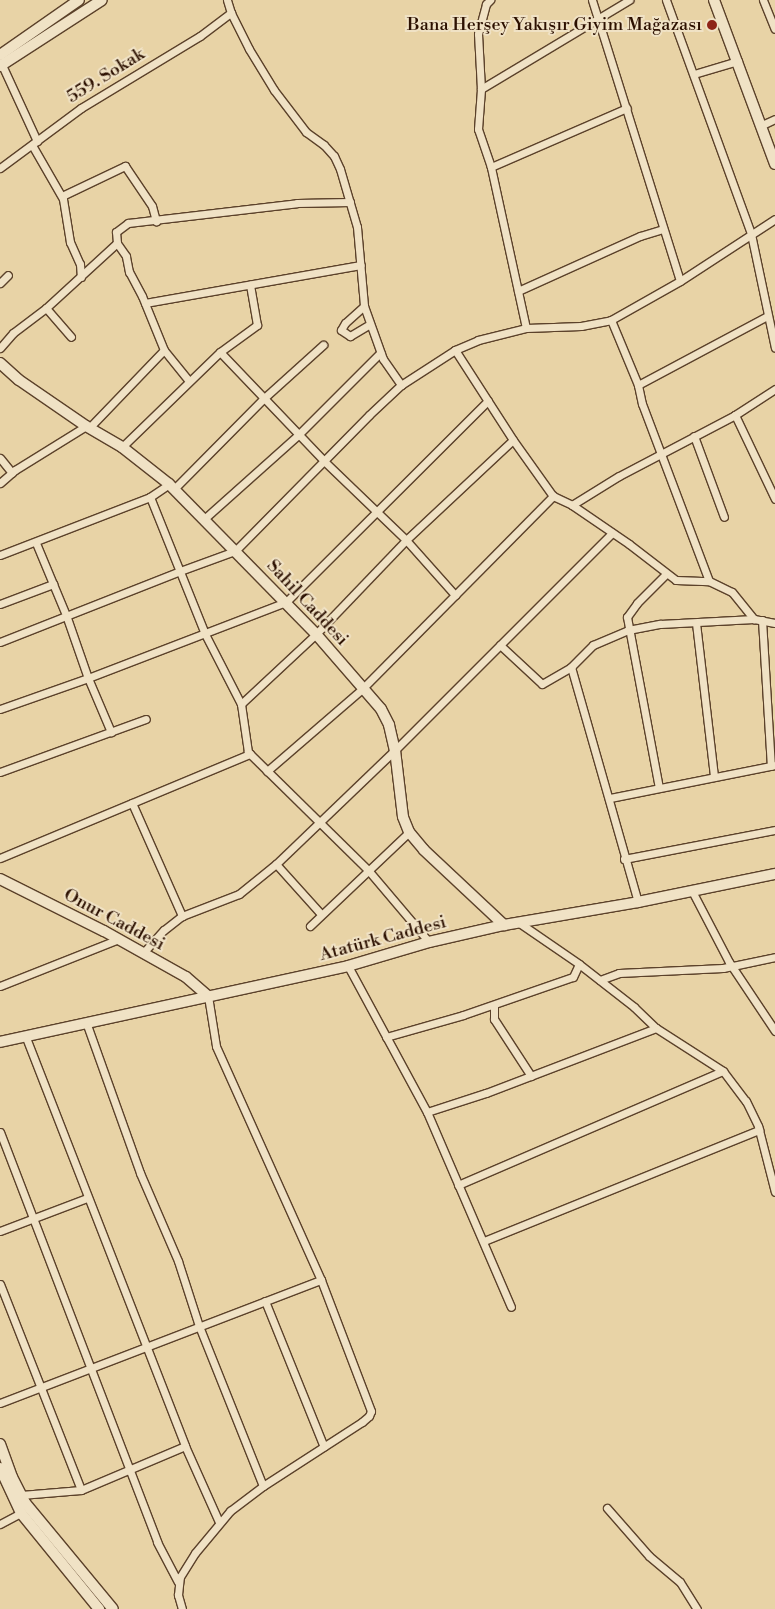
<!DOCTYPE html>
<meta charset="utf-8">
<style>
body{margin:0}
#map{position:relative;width:775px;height:1609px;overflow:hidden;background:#e8d3a6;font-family:"Libre Bodoni",serif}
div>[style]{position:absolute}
.roads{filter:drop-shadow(1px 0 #5b412a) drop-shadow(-1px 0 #5b412a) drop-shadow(0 1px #5b412a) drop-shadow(0 -1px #5b412a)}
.street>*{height:7px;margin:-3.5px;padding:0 3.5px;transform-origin:3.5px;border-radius:3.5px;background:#f0e2c5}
.secondary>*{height:10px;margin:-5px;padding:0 5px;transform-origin:5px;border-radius:5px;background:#f0e2c5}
.dots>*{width:14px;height:14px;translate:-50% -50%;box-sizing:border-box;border:2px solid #f0e2c5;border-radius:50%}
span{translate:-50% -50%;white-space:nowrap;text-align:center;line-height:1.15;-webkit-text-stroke:4px #f0e2c5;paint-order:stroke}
.poi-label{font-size:18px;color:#2c1000}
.right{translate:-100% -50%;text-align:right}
.street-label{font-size:18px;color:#2c1000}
</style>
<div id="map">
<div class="roads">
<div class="street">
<i style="left:227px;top:0;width:14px;rotate:73deg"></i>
<i style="left:231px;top:13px;width:40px;rotate:63.4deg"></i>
<i style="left:249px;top:49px;width:48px;rotate:58.6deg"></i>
<i style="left:274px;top:90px;width:53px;rotate:52.7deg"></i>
<i style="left:306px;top:132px;width:22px;rotate:36deg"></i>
<i style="left:324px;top:145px;width:15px;rotate:48deg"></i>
<i style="left:334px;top:156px;width:14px;rotate:65deg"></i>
<i style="left:340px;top:169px;width:60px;rotate:73.7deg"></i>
<i style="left:357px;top:227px;width:79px;rotate:84.9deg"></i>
<i style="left:364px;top:306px;width:56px;rotate:70.3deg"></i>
<i style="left:383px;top:359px;width:32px;rotate:55deg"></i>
<i style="left:592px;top:0;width:294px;rotate:72.6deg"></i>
<i style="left:666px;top:0;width:249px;rotate:70deg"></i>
<i style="left:751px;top:234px;width:116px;rotate:78.1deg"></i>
<i style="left:763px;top:0;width:31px;rotate:68deg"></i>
<i style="left:2px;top:65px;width:84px;rotate:65.3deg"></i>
<i style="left:694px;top:74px;width:46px;rotate:-16.5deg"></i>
<i style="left:481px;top:89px;width:55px;rotate:-93.1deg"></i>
<i style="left:478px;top:34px;width:31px;rotate:-75deg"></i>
<i style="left:486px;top:4px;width:6px;rotate:-45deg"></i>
<i style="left:762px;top:125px;width:14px;rotate:-25deg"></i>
<i style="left:32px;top:145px;width:62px;rotate:60.1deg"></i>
<i style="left:63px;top:199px;width:44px;rotate:80.8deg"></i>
<i style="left:70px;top:242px;width:24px;rotate:66deg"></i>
<i style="left:80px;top:264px;width:13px;rotate:86deg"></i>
<i style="left:491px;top:167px;width:148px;rotate:-23.5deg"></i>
<i style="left:0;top:168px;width:101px;rotate:-36.5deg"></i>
<i style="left:81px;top:108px;width:139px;rotate:-31.2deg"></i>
<i style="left:200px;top:36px;width:39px;rotate:-37deg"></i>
<i style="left:62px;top:196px;width:70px;rotate:-25.5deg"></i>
<i style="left:125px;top:166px;width:48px;rotate:56deg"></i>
<i style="left:152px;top:206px;width:16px;rotate:75deg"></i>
<i style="left:0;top:283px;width:11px;rotate:-45deg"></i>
<i style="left:518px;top:291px;width:134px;rotate:-24.3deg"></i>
<i style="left:640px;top:236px;width:24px;rotate:-17deg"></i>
<i style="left:145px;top:303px;width:219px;rotate:-10deg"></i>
<i style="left:364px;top:306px;width:25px;rotate:138deg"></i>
<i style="left:345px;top:323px;width:8px;rotate:120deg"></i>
<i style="left:341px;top:330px;width:11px;rotate:34deg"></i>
<i style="left:350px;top:336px;width:23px;rotate:-31deg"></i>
<i style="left:46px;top:308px;width:38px;rotate:49deg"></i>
<i style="left:611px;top:320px;width:70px;rotate:67.4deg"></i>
<i style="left:526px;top:328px;width:165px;rotate:-102.3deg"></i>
<i style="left:491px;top:167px;width:40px;rotate:-108.9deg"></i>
<i style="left:478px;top:129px;width:40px;rotate:-85.7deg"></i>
<i style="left:481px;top:89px;width:173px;rotate:-31deg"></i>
<i style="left:0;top:348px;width:20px;rotate:-49deg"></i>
<i style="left:13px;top:333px;width:41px;rotate:-37.1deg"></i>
<i style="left:46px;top:308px;width:96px;rotate:-42.5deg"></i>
<i style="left:455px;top:350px;width:107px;rotate:57.2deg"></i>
<i style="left:513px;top:440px;width:69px;rotate:54.5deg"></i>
<i style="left:553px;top:496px;width:21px;rotate:25deg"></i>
<i style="left:572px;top:505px;width:69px;rotate:34.4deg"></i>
<i style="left:629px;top:544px;width:59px;rotate:37.5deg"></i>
<i style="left:676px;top:580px;width:33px;rotate:2deg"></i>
<i style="left:709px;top:581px;width:25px;rotate:26deg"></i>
<i style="left:732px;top:592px;width:35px;rotate:51deg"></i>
<i style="left:220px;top:352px;width:151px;rotate:46.3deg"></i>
<i style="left:324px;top:461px;width:114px;rotate:43.9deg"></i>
<i style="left:406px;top:540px;width:74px;rotate:48.3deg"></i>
<i style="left:189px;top:381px;width:40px;rotate:-129deg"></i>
<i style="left:164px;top:350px;width:58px;rotate:-112.2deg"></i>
<i style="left:142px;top:296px;width:27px;rotate:-118deg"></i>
<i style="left:129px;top:272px;width:16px;rotate:-101deg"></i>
<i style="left:126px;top:256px;width:16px;rotate:-125deg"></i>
<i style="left:117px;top:243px;width:11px;rotate:-95deg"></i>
<i style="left:116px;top:232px;width:15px;rotate:-37deg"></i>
<i style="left:128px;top:223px;width:170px;rotate:-6.7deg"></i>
<i style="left:297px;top:203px;width:53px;rotate:-1.1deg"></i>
<i style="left:735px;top:415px;width:93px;rotate:64.5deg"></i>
<i style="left:89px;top:428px;width:108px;rotate:-46.1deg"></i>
<i style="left:694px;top:436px;width:86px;rotate:69.7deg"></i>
<i style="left:122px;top:447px;width:136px;rotate:-44.1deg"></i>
<i style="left:220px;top:352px;width:46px;rotate:-36.1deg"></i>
<i style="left:257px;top:325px;width:41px;rotate:-99.9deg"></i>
<i style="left:0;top:458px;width:19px;rotate:51deg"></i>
<i style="left:0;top:483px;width:20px;rotate:-41deg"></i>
<i style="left:15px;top:470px;width:84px;rotate:-31.8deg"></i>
<i style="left:174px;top:489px;width:127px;rotate:-45.3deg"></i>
<i style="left:263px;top:399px;width:81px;rotate:-42deg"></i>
<i style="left:150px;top:497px;width:148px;rotate:68.1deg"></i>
<i style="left:205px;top:634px;width:79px;rotate:62.8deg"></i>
<i style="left:241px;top:704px;width:49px;rotate:81.7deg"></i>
<i style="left:248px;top:752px;width:168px;rotate:44.5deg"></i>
<i style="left:368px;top:870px;width:94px;rotate:49.7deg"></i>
<i style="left:572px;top:505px;width:55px;rotate:-31.7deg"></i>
<i style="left:619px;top:476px;width:131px;rotate:-27.7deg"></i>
<i style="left:735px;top:415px;width:48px;rotate:-33deg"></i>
<i style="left:204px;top:519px;width:127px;rotate:-41.8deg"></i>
<i style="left:299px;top:434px;width:115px;rotate:-45deg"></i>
<i style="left:36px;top:543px;width:78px;rotate:67.4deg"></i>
<i style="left:66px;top:615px;width:67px;rotate:70.8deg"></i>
<i style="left:88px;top:678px;width:59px;rotate:66.9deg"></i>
<i style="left:0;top:555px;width:161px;rotate:-21.1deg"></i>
<i style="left:150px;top:497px;width:23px;rotate:-34deg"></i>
<i style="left:709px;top:581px;width:189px;rotate:-110.7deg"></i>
<i style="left:642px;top:404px;width:19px;rotate:-102deg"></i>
<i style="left:638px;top:385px;width:146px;rotate:-28.1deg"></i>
<i style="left:0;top:604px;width:57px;rotate:-20.7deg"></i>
<i style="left:762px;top:620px;width:146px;rotate:86.5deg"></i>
<i style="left:696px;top:623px;width:155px;rotate:83.3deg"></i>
<i style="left:0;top:642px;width:193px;rotate:-21.5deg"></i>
<i style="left:180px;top:571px;width:59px;rotate:-20deg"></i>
<i style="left:235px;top:551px;width:191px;rotate:-45.4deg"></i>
<i style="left:369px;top:415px;width:44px;rotate:-43.2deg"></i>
<i style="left:401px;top:385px;width:64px;rotate:-32.9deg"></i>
<i style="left:455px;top:350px;width:25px;rotate:-23deg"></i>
<i style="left:478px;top:340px;width:49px;rotate:-14deg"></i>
<i style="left:526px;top:328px;width:55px;rotate:-2.1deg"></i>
<i style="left:581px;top:326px;width:31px;rotate:-11deg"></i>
<i style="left:611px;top:320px;width:79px;rotate:-29.5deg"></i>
<i style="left:680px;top:281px;width:113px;rotate:-33.1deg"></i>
<i style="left:500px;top:645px;width:57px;rotate:42.9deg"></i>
<i style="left:542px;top:684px;width:34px;rotate:-30deg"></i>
<i style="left:571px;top:667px;width:31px;rotate:-45deg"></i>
<i style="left:593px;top:645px;width:38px;rotate:-23deg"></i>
<i style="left:628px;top:630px;width:33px;rotate:-11deg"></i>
<i style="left:660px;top:624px;width:94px;rotate:-3deg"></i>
<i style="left:754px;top:619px;width:21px;rotate:11deg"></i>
<i style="left:571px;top:667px;width:244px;rotate:74.1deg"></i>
<i style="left:241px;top:704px;width:103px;rotate:-43deg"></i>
<i style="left:316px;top:634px;width:130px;rotate:-46.2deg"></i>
<i style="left:406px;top:540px;width:146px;rotate:-43.1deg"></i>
<i style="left:0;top:709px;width:93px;rotate:-19.4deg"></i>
<i style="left:88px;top:678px;width:212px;rotate:-21deg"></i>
<i style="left:286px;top:602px;width:285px;rotate:-44.9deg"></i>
<i style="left:267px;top:771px;width:125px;rotate:-40.8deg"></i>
<i style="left:362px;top:689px;width:272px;rotate:-45.3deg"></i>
<i style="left:0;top:772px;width:155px;rotate:-20deg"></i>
<i style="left:659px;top:788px;width:174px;rotate:-100.6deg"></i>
<i style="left:627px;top:617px;width:17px;rotate:-54deg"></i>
<i style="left:637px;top:603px;width:41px;rotate:-45deg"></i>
<i style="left:610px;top:798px;width:168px;rotate:-11.3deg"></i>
<i style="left:132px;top:803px;width:124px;rotate:66.1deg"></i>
<i style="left:0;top:858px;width:271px;rotate:-22.6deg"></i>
<i style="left:624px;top:859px;width:154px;rotate:-10.9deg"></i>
<i style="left:276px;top:864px;width:67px;rotate:48deg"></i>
<i style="left:692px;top:891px;width:80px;rotate:62.5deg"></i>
<i style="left:729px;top:962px;width:83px;rotate:56.3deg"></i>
<i style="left:518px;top:922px;width:74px;rotate:34.5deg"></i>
<i style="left:579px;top:964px;width:70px;rotate:38deg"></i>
<i style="left:634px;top:1007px;width:30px;rotate:44deg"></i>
<i style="left:656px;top:1028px;width:80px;rotate:32.7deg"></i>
<i style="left:723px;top:1071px;width:38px;rotate:53deg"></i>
<i style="left:746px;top:1101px;width:28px;rotate:64deg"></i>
<i style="left:758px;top:1126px;width:68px;rotate:75.6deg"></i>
<i style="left:310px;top:926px;width:137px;rotate:-43.5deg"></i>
<i style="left:143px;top:953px;width:31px;rotate:-48deg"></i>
<i style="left:164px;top:930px;width:23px;rotate:-38deg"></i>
<i style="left:182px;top:916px;width:61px;rotate:-21.1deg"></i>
<i style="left:239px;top:894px;width:48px;rotate:-39deg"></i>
<i style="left:276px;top:864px;width:165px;rotate:-43.8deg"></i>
<i style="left:395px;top:750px;width:307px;rotate:-45deg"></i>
<i style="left:348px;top:966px;width:166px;rotate:61.6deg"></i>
<i style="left:427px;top:1112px;width:212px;rotate:66.7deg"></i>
<i style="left:600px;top:980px;width:20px;rotate:-20deg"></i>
<i style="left:619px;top:973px;width:104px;rotate:-2.8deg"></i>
<i style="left:723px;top:968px;width:53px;rotate:-11.9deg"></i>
<i style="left:0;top:986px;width:125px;rotate:-21.6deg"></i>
<i style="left:494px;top:1005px;width:14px;rotate:90deg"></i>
<i style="left:494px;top:1019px;width:68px;rotate:57deg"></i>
<i style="left:86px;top:1022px;width:160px;rotate:70.3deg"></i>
<i style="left:140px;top:1173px;width:96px;rotate:66.6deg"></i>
<i style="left:178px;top:1261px;width:68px;rotate:72.1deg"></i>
<i style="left:199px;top:1326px;width:172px;rotate:68.2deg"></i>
<i style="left:25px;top:1035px;width:441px;rotate:68.7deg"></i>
<i style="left:185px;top:1446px;width:83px;rotate:65.9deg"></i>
<i style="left:386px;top:1037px;width:80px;rotate:-15.9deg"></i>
<i style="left:463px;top:1015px;width:116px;rotate:-19.1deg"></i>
<i style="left:573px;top:977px;width:14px;rotate:-65deg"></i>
<i style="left:427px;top:1112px;width:62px;rotate:-17.9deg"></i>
<i style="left:486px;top:1093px;width:182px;rotate:-20.9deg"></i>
<i style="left:0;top:1132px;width:439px;rotate:69deg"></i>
<i style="left:157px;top:1542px;width:45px;rotate:62.3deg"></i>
<i style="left:458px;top:1185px;width:288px;rotate:-23.3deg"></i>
<i style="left:0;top:1231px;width:93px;rotate:-20.8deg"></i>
<i style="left:484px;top:1241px;width:297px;rotate:-22deg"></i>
<i style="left:0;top:1284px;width:221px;rotate:68.5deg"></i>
<i style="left:265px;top:1301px;width:157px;rotate:68deg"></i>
<i style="left:0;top:1403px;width:344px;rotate:-21deg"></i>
<i style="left:21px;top:1495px;width:60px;rotate:-4.8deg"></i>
<i style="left:81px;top:1490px;width:113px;rotate:-22.9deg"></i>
<i style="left:607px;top:1508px;width:64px;rotate:48.8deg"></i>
<i style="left:649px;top:1556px;width:40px;rotate:40deg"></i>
<i style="left:680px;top:1582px;width:32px;rotate:58deg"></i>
<i style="left:0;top:1524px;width:24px;rotate:-28deg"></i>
<i style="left:182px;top:1609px;width:15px;rotate:-106deg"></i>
<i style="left:178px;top:1595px;width:18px;rotate:-84deg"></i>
<i style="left:180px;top:1577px;width:28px;rotate:-58deg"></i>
<i style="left:195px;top:1553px;width:55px;rotate:-50.2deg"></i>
<i style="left:230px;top:1511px;width:41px;rotate:-37.1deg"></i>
<i style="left:263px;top:1486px;width:118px;rotate:-32.9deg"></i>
<i style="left:362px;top:1422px;width:9px;rotate:-41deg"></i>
<i style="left:369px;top:1416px;width:5px;rotate:-68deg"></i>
<i style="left:371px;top:1411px;width:140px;rotate:-110.9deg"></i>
<i style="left:321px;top:1280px;width:256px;rotate:-114.2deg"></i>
<i style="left:216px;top:1046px;width:51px;rotate:-99.1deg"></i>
</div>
<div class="secondary">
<i style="left:714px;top:0;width:175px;rotate:69.6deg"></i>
<i style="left:0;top:55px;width:96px;rotate:-34.8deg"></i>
<i style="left:0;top:66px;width:121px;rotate:-32.9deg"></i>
<i style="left:0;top:363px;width:25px;rotate:42deg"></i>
<i style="left:19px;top:380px;width:81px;rotate:34.5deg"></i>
<i style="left:86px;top:426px;width:42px;rotate:30.3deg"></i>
<i style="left:122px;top:447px;width:60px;rotate:38.2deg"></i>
<i style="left:169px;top:484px;width:210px;rotate:45.6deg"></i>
<i style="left:316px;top:634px;width:99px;rotate:49.1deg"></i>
<i style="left:381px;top:709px;width:18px;rotate:63deg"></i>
<i style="left:389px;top:725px;width:26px;rotate:77deg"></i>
<i style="left:395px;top:750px;width:67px;rotate:83.2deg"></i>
<i style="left:403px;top:817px;width:16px;rotate:68deg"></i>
<i style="left:409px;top:832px;width:23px;rotate:50deg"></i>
<i style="left:424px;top:850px;width:110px;rotate:43.2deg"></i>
<i style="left:0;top:879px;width:116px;rotate:26.6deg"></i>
<i style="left:104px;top:931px;width:94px;rotate:29.3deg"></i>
<i style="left:186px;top:977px;width:29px;rotate:41deg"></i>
<i style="left:0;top:1042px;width:356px;rotate:-12.3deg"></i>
<i style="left:348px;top:966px;width:84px;rotate:-16.5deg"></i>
<i style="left:429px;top:942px;width:77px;rotate:-12.8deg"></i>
<i style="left:504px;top:925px;width:136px;rotate:-9.7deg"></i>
<i style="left:638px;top:902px;width:140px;rotate:-11.6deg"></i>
<i style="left:0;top:1444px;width:35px;rotate:70deg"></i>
<i style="left:12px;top:1477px;width:30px;rotate:63deg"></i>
<i style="left:26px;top:1504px;width:136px;rotate:50.4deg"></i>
<i style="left:0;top:1468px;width:50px;rotate:65deg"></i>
<i style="left:21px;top:1513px;width:124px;rotate:50.9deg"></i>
</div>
</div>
<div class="dots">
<i style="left:712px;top:25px;background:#8f2418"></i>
</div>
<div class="poi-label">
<span class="right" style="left:702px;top:25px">Bana Herşey Yakışır Giyim Mağazası</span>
</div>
<div class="street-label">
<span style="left:106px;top:76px;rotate:-32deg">559. Sokak</span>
<span style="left:307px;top:603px;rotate:47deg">Sahil Caddesi</span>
<span style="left:114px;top:920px;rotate:28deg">Onur Caddesi</span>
<span style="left:383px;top:939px;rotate:-15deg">Atatürk Caddesi</span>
</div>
</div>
